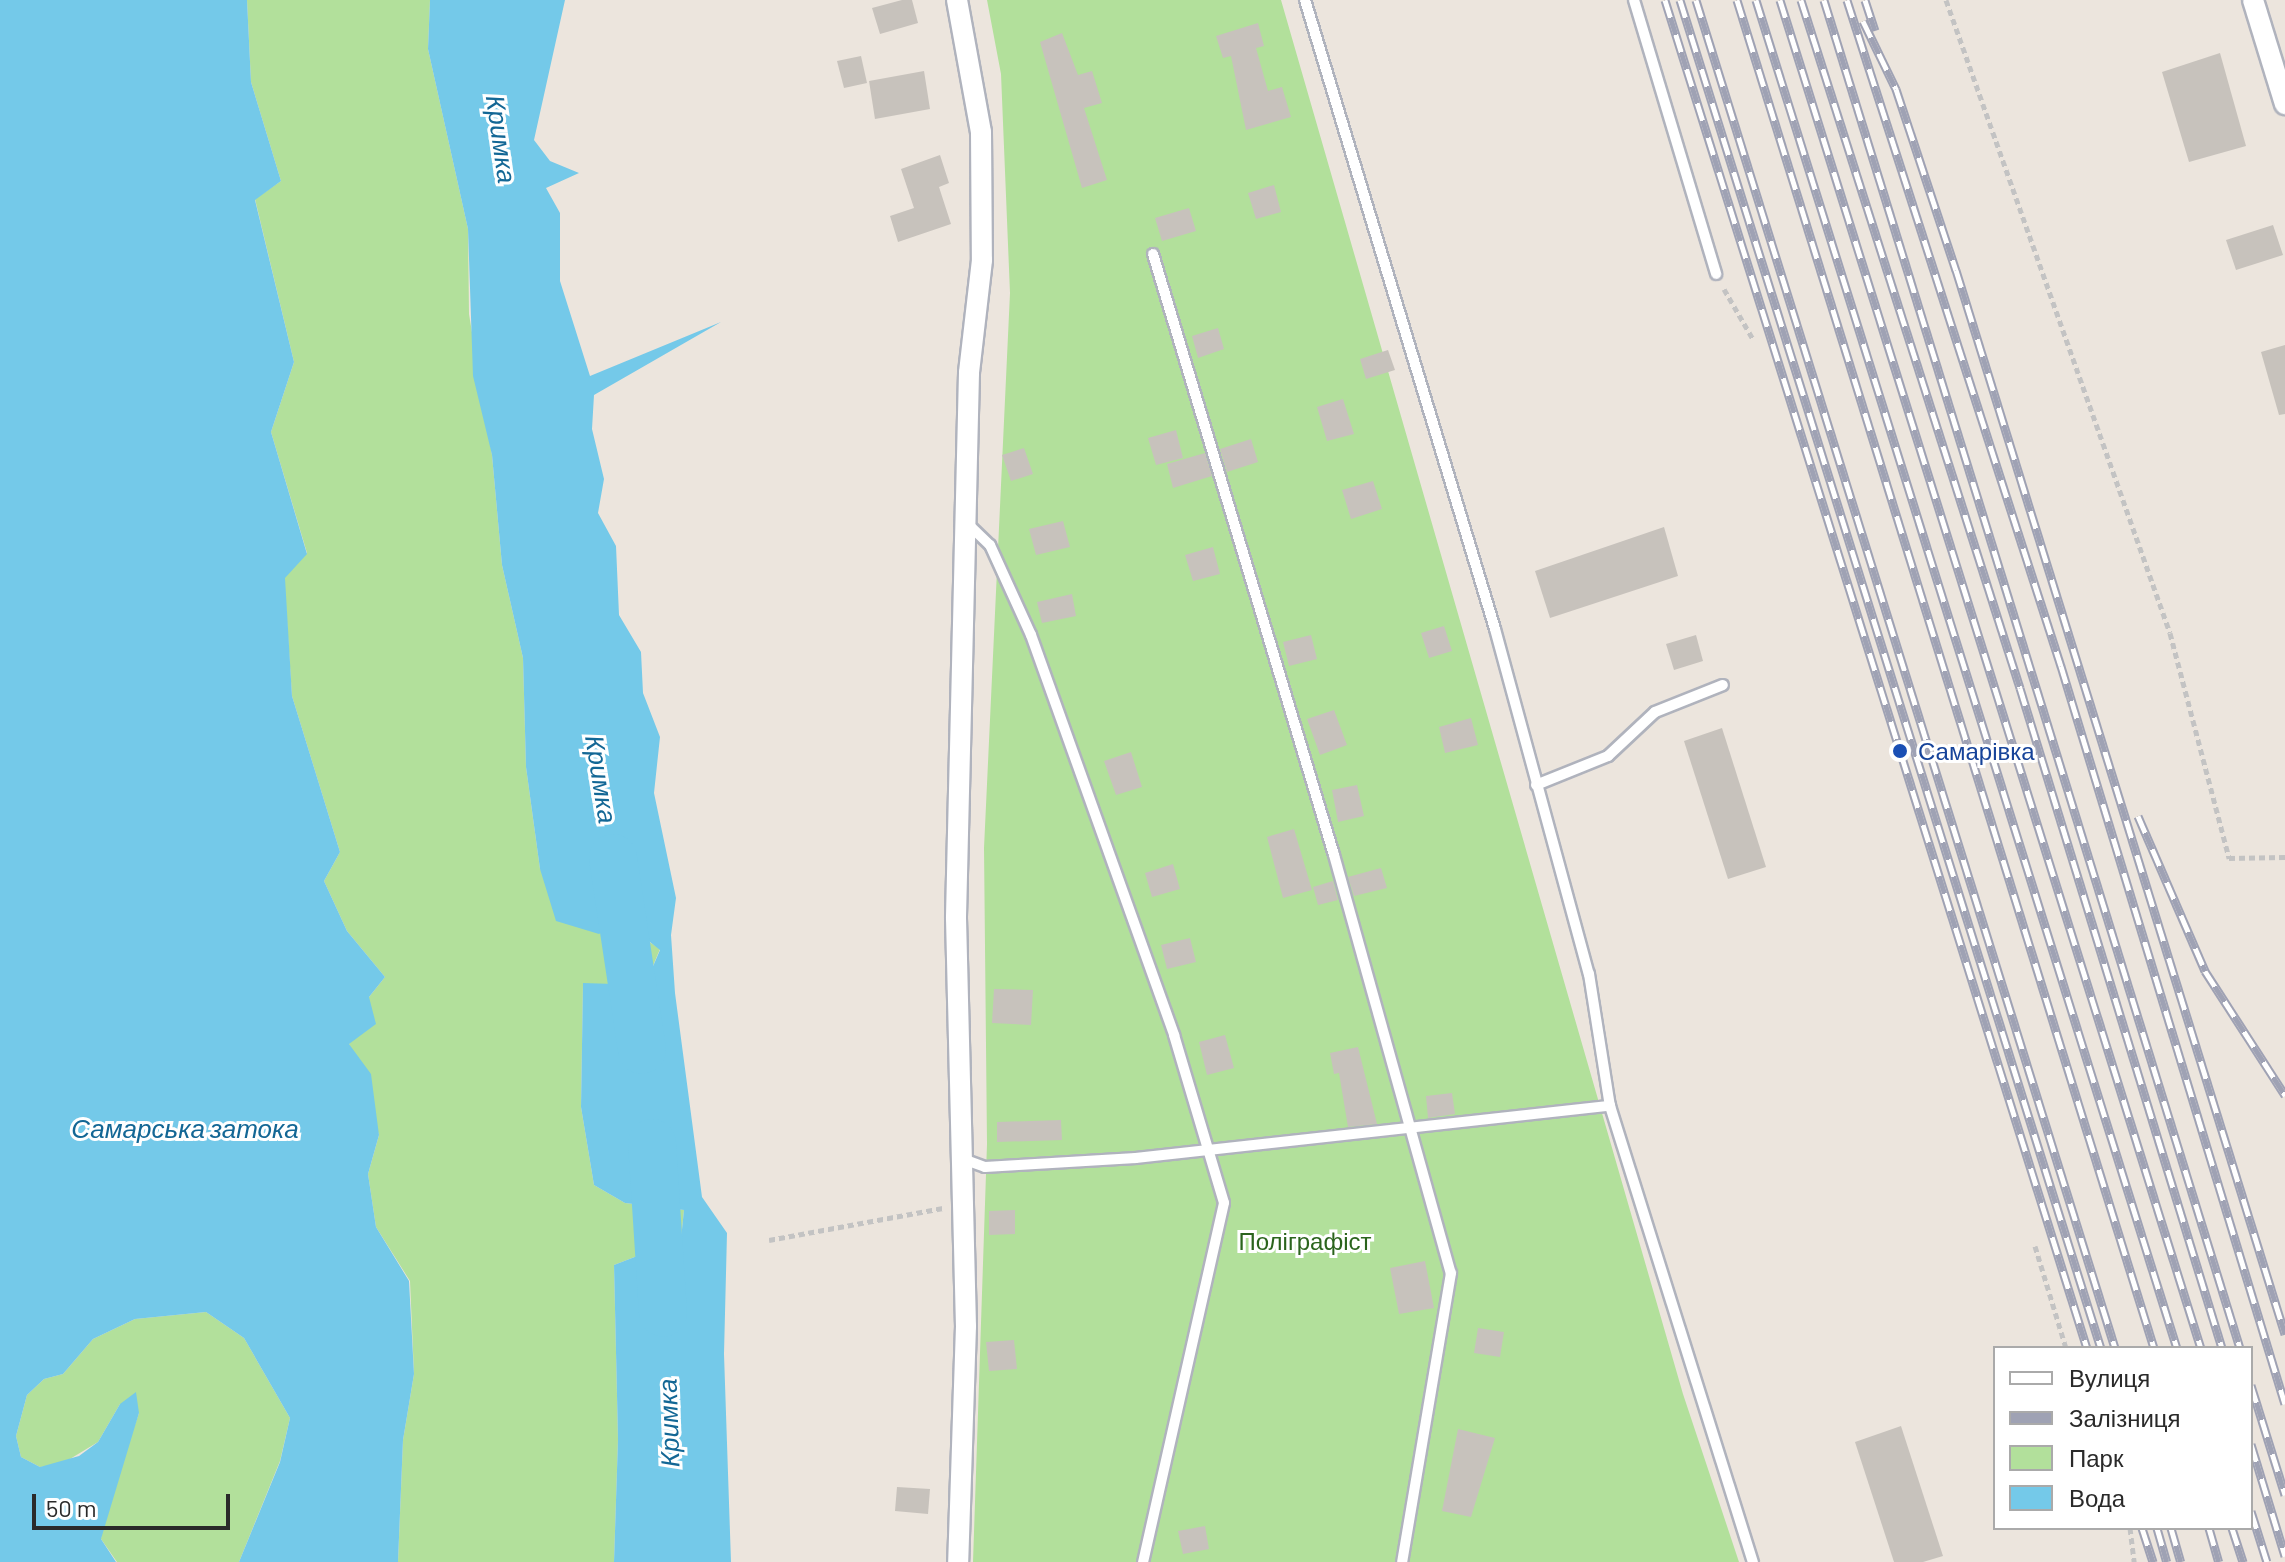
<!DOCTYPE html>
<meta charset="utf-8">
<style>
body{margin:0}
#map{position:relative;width:2285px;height:1562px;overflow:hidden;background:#ece5dd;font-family:Barlow,sans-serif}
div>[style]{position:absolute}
.green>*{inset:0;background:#b2e09b}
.water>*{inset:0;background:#74c9e9}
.river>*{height:48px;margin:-24px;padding:0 24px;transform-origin:24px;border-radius:24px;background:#74c9e9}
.building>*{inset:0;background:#c7c2bc}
.path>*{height:5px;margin-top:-2.5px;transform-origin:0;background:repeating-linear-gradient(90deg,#c3c3c3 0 6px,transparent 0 10px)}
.roads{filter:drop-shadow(2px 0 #b0b3bd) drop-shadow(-2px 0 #b0b3bd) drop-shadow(0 2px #b0b3bd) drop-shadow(0 -2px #b0b3bd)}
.lane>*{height:10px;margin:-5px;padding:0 5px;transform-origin:5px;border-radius:5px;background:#fff}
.street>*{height:20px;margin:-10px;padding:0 10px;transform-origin:10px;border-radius:10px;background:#fff}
.rail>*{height:9px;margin-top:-4.5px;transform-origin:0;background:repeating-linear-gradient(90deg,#fff 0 18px,#9fa2b4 0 36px);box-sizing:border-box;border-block:2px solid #9fa2b4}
.dots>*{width:22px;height:22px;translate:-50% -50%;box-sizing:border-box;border:4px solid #fff;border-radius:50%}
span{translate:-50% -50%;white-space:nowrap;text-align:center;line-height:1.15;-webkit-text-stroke:6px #fff;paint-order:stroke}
.transit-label{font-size:24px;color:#164399}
.left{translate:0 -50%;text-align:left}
.park-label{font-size:24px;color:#2b641d}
.water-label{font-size:26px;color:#136795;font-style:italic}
.legend{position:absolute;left:1993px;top:1346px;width:260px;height:184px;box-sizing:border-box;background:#fff;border:2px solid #aaa;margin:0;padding:10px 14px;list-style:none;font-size:24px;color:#2a2a2a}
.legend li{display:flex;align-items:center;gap:16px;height:40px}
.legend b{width:40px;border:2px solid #aaa}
.scale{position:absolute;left:32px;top:1494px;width:198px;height:36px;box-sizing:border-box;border:4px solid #2a2a2a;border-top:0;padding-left:10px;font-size:24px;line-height:28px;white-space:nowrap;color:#2a2a2a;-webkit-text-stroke:6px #fff;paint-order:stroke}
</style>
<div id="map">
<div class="green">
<i style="clip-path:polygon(247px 0,430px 0,428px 49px,468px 229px,469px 314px,492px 455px,502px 565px,523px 658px,526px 767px,540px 869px,660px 949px,645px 985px,583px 984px,581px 1107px,594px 1185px,625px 1203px,684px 1210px,681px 1239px,614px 1265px,618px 1439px,614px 1562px,398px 1562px,403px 1440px,414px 1374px,410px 1281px,376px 1227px,368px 1174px,379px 1135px,349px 1044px,369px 997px,385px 977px,347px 931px,324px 881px,340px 852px,292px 696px,284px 577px,307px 553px,271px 432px,294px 362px,255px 199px,281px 181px,251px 82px)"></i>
<i style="clip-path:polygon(987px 0,1281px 0,1683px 1394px,1739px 1562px,973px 1562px,987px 1144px,984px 848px,1010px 293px,1001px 74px)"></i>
<i style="clip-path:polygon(206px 1312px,244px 1338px,290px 1418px,280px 1461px,239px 1562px,117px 1562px,101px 1539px,103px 1518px,139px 1413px,120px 1404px,98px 1442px,60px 1465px,40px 1467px,21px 1457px,16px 1436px,27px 1395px,44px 1379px,63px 1374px,93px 1339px,135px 1319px)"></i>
</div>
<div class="water">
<i style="clip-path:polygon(0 0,247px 0,251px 82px,281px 181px,255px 200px,294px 362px,271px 432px,307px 554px,285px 578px,292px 696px,340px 852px,324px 881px,347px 931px,385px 977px,369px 997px,376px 1024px,349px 1044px,371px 1074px,379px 1135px,368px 1174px,376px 1227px,409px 1281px,414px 1374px,403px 1440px,398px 1562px,239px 1562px,280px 1462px,290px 1418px,244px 1338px,206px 1312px,135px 1319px,93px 1339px,63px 1374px,44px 1379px,27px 1395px,16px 1436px,21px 1457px,40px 1467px,79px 1456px,98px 1442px,120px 1404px,136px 1392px,139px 1413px,101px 1539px,116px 1562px,0 1562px)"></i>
<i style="clip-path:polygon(430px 0,565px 0,534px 140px,550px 161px,579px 173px,546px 188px,560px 213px,560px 281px,590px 376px,721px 322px,594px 395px,592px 429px,604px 479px,598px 513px,616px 546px,619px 615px,641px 652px,643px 693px,660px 737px,654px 793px,676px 898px,671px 935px,675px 993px,702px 1197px,727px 1233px,724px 1354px,731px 1562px,614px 1562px,618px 1439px,614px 1265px,681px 1239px,684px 1210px,625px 1203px,594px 1185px,581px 1107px,583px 983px,645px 985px,660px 950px,621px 919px,599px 934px,556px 921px,540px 869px,526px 767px,523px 658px,502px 565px,492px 455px,473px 376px,468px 229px,428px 49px)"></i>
</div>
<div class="river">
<i style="left:613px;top:858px;width:194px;rotate:81.4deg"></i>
<i style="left:652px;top:1143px;width:170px;rotate:86.3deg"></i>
</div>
<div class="building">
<i style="clip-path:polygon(902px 0,912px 0,918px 23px,880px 34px,872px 8px)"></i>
<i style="clip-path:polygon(1258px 23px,1264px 46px,1256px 48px,1268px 91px,1282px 87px,1291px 117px,1246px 130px,1231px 56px,1223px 58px,1216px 36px)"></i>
<i style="clip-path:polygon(1062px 33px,1078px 75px,1092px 71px,1102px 103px,1084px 108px,1107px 180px,1082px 188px,1040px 42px)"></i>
<i style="clip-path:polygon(2220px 53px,2246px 146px,2189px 162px,2162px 72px)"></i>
<i style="clip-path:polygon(861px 56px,867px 83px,844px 88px,837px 61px)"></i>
<i style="clip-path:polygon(924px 71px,930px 109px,875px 119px,869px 81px)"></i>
<i style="clip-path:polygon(940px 155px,949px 183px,939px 187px,951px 224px,898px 242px,890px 216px,914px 208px,901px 169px)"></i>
<i style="clip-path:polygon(1274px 185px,1281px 212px,1256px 219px,1248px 193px)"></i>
<i style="clip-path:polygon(1189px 208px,1196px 231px,1162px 241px,1155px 218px)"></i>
<i style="clip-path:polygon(2273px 225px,2283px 255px,2236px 270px,2226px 240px)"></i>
<i style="clip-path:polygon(1218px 328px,1224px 349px,1198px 358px,1192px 336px)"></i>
<i style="clip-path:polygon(2285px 345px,2285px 414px,2279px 415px,2261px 352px)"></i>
<i style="clip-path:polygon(1388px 350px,1395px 370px,1366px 379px,1360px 359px)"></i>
<i style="clip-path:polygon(1343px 399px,1354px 434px,1327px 441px,1317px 407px)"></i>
<i style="clip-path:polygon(1176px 430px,1183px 458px,1156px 465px,1148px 438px)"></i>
<i style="clip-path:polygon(1251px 439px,1258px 462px,1227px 472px,1220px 449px)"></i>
<i style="clip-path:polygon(1024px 448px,1033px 474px,1011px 481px,1002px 455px)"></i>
<i style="clip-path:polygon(1205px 453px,1212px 476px,1173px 488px,1167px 464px)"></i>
<i style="clip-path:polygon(1373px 481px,1382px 509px,1351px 519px,1342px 490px)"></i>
<i style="clip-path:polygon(1063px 521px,1070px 547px,1036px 555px,1029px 529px)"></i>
<i style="clip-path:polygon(1664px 527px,1678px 576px,1550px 618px,1535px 571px)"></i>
<i style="clip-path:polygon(1213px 547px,1220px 574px,1193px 581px,1185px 555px)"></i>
<i style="clip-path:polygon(1072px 594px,1076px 616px,1042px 623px,1037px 602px)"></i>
<i style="clip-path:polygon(1444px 626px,1452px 651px,1429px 658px,1421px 633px)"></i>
<i style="clip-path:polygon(1311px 635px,1317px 659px,1289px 666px,1283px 642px)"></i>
<i style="clip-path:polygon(1696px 635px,1703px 661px,1674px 670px,1666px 644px)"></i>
<i style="clip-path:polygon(1334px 710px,1347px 745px,1320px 755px,1307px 719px)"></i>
<i style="clip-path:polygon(1471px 718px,1478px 745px,1445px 753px,1439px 727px)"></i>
<i style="clip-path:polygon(1722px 728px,1766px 867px,1728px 879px,1684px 741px)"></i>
<i style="clip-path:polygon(1131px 752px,1142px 787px,1116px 795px,1104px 761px)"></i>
<i style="clip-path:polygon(1357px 785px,1364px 816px,1338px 822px,1332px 790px)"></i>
<i style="clip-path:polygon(1294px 829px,1312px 890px,1283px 898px,1267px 837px)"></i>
<i style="clip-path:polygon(1173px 864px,1180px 889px,1152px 897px,1145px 873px)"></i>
<i style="clip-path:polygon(1381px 868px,1387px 888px,1354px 896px,1348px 877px)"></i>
<i style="clip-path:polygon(1333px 881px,1338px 900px,1318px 905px,1313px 887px)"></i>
<i style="clip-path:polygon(1190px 938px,1196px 962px,1167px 969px,1161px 945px)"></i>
<i style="clip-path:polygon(994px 989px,1033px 990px,1031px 1025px,992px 1023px)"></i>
<i style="clip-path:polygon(1225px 1035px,1234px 1068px,1207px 1075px,1199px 1042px)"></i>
<i style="clip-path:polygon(1358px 1047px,1377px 1124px,1348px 1127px,1339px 1073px,1334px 1074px,1330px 1053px)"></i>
<i style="clip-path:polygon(1452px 1093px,1455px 1114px,1428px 1118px,1426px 1096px)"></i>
<i style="clip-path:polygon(1061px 1120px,1062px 1140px,997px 1142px,997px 1122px)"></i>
<i style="clip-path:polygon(1015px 1210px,1015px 1234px,989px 1235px,989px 1211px)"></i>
<i style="clip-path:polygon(1425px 1261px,1434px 1308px,1399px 1314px,1390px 1268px)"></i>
<i style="clip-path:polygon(1478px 1328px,1504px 1332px,1500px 1357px,1474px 1353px)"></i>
<i style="clip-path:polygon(1014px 1340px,1017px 1369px,989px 1371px,986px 1342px)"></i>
<i style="clip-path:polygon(1901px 1426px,1943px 1556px,1923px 1562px,1894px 1562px,1855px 1442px)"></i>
<i style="clip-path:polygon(1458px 1429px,1495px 1438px,1471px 1517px,1442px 1511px)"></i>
<i style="clip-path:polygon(897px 1487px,930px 1489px,928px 1514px,895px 1511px)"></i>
<i style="clip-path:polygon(1205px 1526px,1209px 1549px,1183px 1554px,1178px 1531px)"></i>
</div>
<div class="path">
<i style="left:1946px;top:0;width:671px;rotate:70.51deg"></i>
<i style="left:2170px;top:633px;width:233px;rotate:75.3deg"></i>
<i style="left:2229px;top:858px;width:56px;rotate:-1deg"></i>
<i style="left:1724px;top:289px;width:58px;rotate:59.9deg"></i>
<i style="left:769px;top:1240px;width:177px;rotate:-10.4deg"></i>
<i style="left:2035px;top:1246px;width:107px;rotate:73.1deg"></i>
<i style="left:2130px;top:1528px;width:34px;rotate:83deg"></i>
</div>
<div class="roads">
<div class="lane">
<i style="left:1305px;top:0;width:657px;rotate:73.19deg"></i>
<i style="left:1495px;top:629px;width:358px;rotate:74.8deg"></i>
<i style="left:1589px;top:974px;width:134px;rotate:81deg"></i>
<i style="left:1610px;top:1106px;width:478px;rotate:72.6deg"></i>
<i style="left:1634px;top:0;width:286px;rotate:73.3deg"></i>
<i style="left:1153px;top:254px;width:628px;rotate:73.24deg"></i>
<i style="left:1334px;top:855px;width:434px;rotate:74.4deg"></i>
<i style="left:1451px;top:1273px;width:293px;rotate:99.6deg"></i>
<i style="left:967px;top:523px;width:32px;rotate:44deg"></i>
<i style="left:990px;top:545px;width:99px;rotate:65.5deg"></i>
<i style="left:1031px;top:635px;width:425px;rotate:70.3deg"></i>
<i style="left:1174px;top:1035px;width:175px;rotate:73.4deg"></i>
<i style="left:1224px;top:1203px;width:368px;rotate:102.7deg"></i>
<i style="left:1536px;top:785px;width:78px;rotate:-21.9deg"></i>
<i style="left:1608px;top:756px;width:64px;rotate:-43.1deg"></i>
<i style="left:1655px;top:712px;width:73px;rotate:-21.7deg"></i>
<i style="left:963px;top:1159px;width:23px;rotate:20deg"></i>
<i style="left:985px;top:1167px;width:151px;rotate:-3.4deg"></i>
<i style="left:1136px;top:1158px;width:477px;rotate:-6.3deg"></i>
</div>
<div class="street">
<i style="left:957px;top:0;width:134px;rotate:79.7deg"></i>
<i style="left:981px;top:132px;width:128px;rotate:89.6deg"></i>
<i style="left:982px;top:260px;width:114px;rotate:96.6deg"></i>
<i style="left:969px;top:373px;width:545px;rotate:91.37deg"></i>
<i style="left:956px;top:918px;width:408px;rotate:88.6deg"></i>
<i style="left:966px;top:1326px;width:236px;rotate:91.9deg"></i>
<i style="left:2253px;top:0;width:109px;rotate:72.9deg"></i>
</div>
</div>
<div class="rail">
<i style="left:1665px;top:0;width:1413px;rotate:72.62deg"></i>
<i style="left:1680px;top:0;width:1412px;rotate:72.66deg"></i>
<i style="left:1696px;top:0;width:1412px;rotate:72.73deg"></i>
<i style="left:1737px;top:0;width:1411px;rotate:72.81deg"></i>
<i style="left:1756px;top:0;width:1412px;rotate:72.66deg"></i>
<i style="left:1780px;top:0;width:1412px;rotate:72.66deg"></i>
<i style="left:1801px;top:0;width:722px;rotate:72.34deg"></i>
<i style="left:2020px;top:688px;width:690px;rotate:72.98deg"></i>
<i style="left:1824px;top:0;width:1411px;rotate:72.85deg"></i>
<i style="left:1847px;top:0;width:700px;rotate:72.19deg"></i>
<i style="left:2061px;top:666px;width:771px;rotate:73.12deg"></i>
<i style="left:1865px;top:0;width:32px;rotate:72deg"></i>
<i style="left:1863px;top:21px;width:76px;rotate:64.1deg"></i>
<i style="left:1896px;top:89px;width:191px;rotate:71.7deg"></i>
<i style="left:1956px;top:270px;width:1114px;rotate:72.82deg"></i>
<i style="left:2138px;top:816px;width:169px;rotate:66.6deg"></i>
<i style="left:2205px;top:971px;width:148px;rotate:57.2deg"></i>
<i style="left:2251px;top:1385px;width:115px;rotate:72.8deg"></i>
<i style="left:2251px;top:1444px;width:117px;rotate:73.1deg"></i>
<i style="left:2251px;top:1511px;width:53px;rotate:72.6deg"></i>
<i style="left:2142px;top:1528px;width:36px;rotate:72deg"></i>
<i style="left:2157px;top:1528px;width:35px;rotate:74deg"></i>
<i style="left:2171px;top:1528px;width:35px;rotate:74deg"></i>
<i style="left:2209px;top:1528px;width:35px;rotate:74deg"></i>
<i style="left:2232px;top:1528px;width:36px;rotate:72deg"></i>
</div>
<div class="dots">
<i style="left:1900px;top:751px;background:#1a4fb4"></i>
</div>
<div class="transit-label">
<span class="left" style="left:1918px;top:751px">Самарівка</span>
</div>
<div class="park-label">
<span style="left:1305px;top:1241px">Поліграфіст</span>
</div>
<div class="water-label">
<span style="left:502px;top:139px;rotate:82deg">Кримка</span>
<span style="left:602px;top:779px;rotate:81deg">Кримка</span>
<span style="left:185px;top:1128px">Самарська затока</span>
<span style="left:668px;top:1423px;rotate:-92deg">Кримка</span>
</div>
<ul class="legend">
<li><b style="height:10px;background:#fff"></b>Вулиця</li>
<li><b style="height:10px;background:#9fa2b4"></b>Залізниця</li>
<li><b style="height:22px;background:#b2e09b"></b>Парк</li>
<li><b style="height:22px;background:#74c9e9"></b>Вода</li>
</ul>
<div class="scale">50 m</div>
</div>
